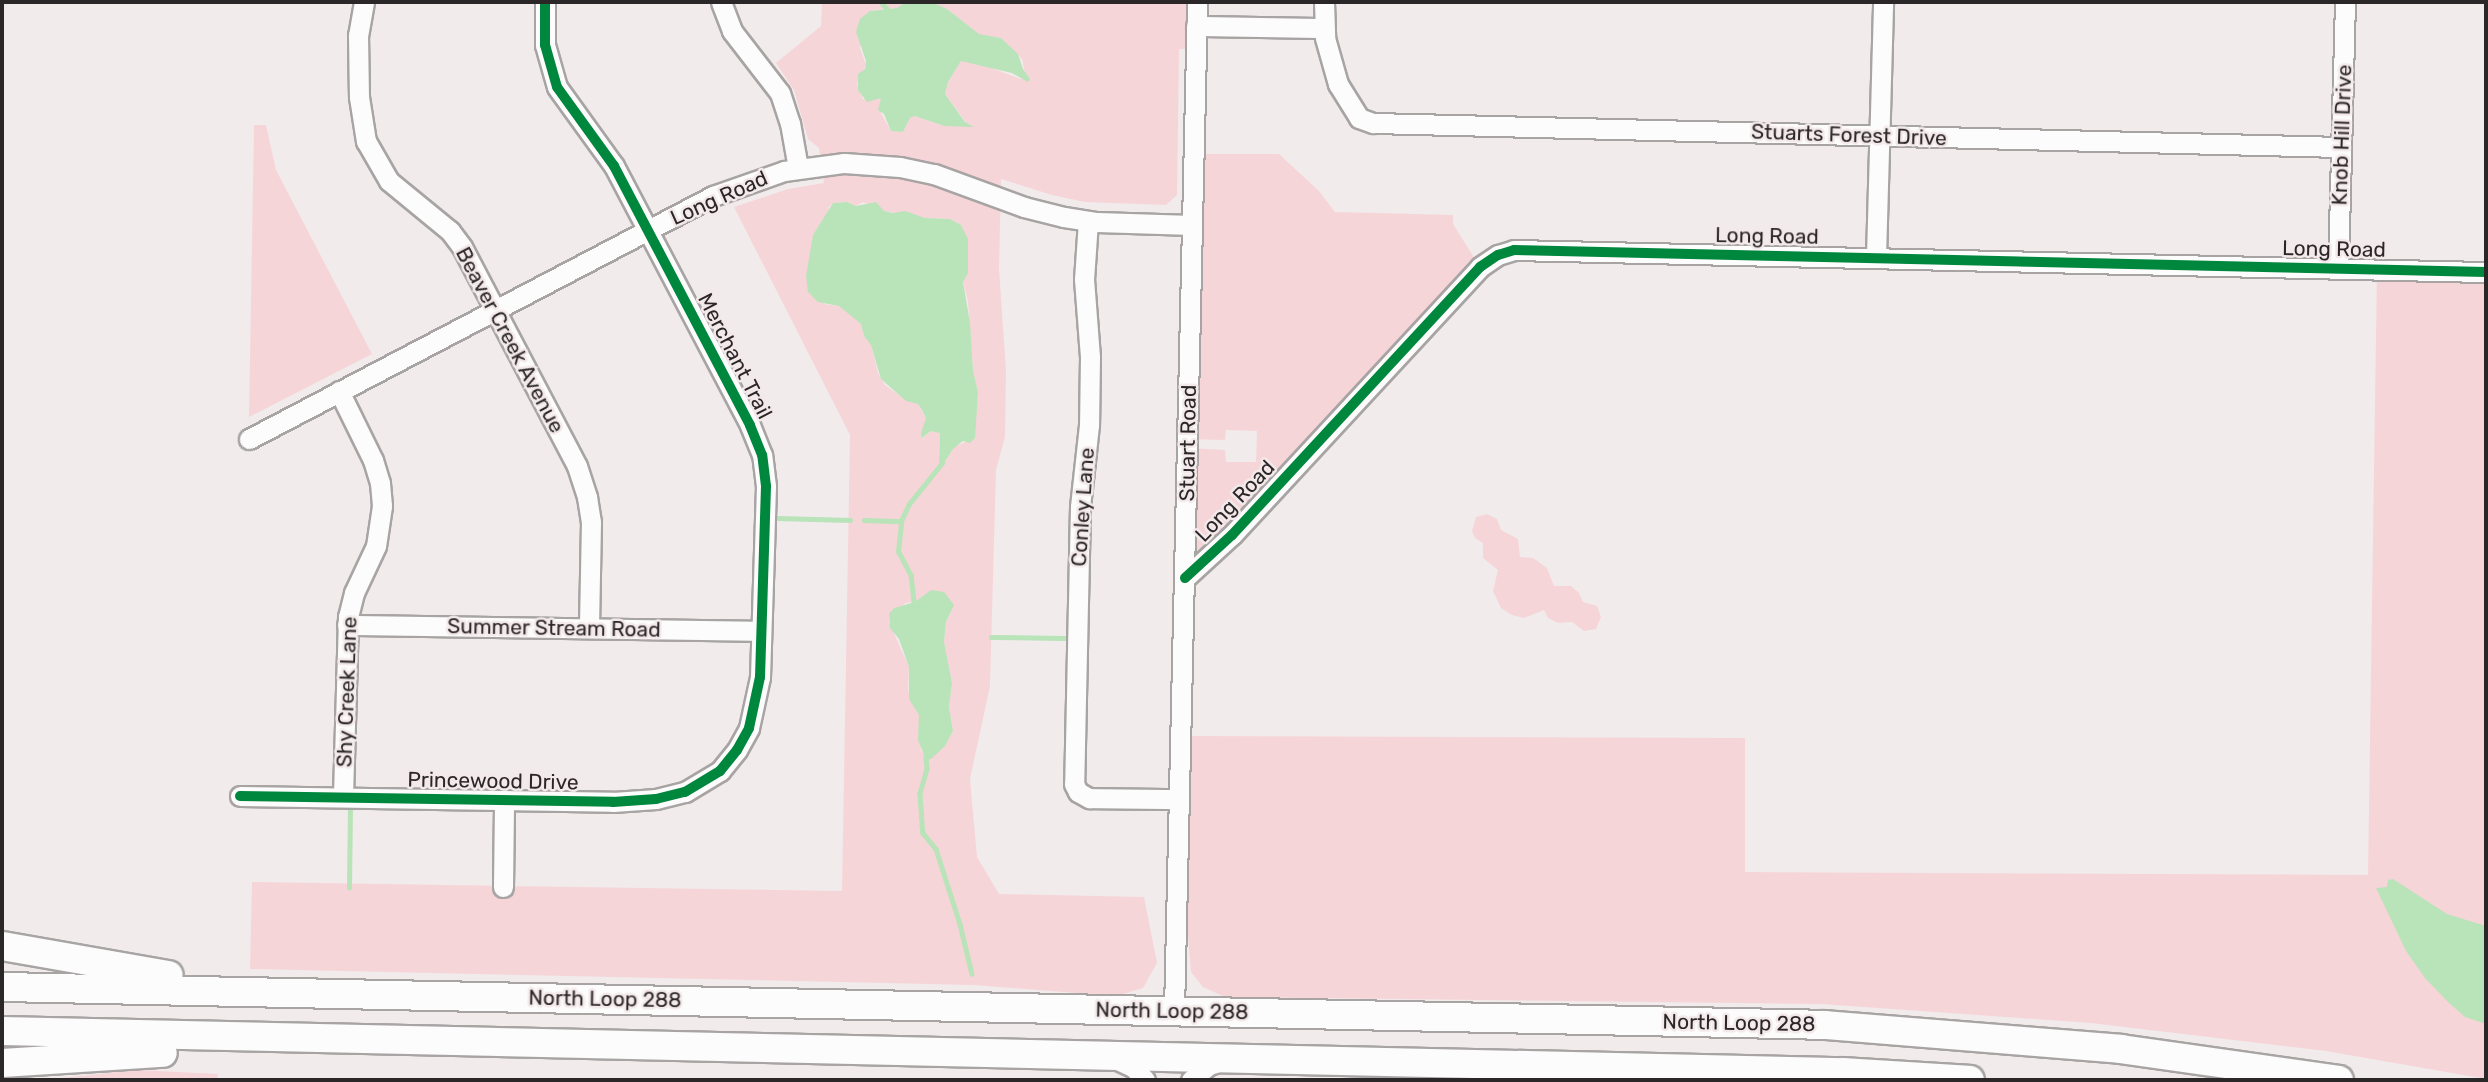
<!DOCTYPE html>
<style>
body{margin:0}
#map{position:relative;width:2488px;height:1082px;overflow:hidden;background:#f1ebec;font-family:Rubik,sans-serif}
div>[style]{position:absolute}
.green>*{inset:0;background:#f6d5d9}
.water>*{inset:0;background:#b9e3b8}
.stream>*{height:4.5px;margin:-2.25px;padding:0 2.25px;transform-origin:2.25px;border-radius:2.25px;background:#b9e3b8}
.roads{filter:drop-shadow(2px 0 #a8a4a4) drop-shadow(-2px 0 #a8a4a4) drop-shadow(0 2px #a8a4a4) drop-shadow(0 -2px #a8a4a4)}
.minor>*{height:19px;margin:-9.5px;padding:0 9.5px;transform-origin:9.5px;border-radius:9.5px;background:#fdfcfc}
.highway>*{height:28px;margin:-14px;padding:0 14px;transform-origin:14px;border-radius:14px;background:#fdfcfc}
.cycleway>*{height:10px;margin:-5px;padding:0 5px;transform-origin:5px;border-radius:5px;background:#00873e}
span{translate:-50% -50%;white-space:nowrap;text-align:center;line-height:1.15;-webkit-text-stroke:5px #f3e9ea;paint-order:stroke}
.street-label{font-size:21px;color:#2b2728}
.frame{position:absolute;inset:0;border:4px solid #2b2728;pointer-events:none}
</style>
<div id="map">
<div class="green">
<i style="clip-path:polygon(evenodd,822px 2px,906px 2px,897px 8px,874px 10px,867px 14px,860px 48px,866px 65px,857px 84px,863px 99px,881px 97px,881px 113px,891px 131px,903px 132px,910px 118px,915px 116px,944px 126px,968px 125px,945px 94px,948px 82px,961px 61px,973px 61px,1021px 79px,1025px 73px,1022px 59px,1001px 38px,980px 35px,947px 9px,932px 2px,1197px 2px,1196px 49px,1179px 49px,1177px 195px,1166px 205px,1085px 202px,1052px 195px,1001px 179px,999px 269px,1006px 371px,1005px 437px,996px 470px,990px 686px,970px 779px,977px 857px,999px 894px,1144px 897px,1157px 963px,1143px 988px,1116px 996px,973px 985px,250px 969px,252px 882px,842px 891px,850px 435px,734px 207px,788px 189px,824px 183px,819px 148px,808px 139px,794px 90px,776px 63px,821px 26px,822px 2px,847px 202px,856px 206px,863px 202px,884px 211px,925px 218px,950px 219px,961px 225px,968px 245px,968px 268px,963px 281px,968px 302px,973px 371px,978px 392px,975px 421px,967px 441px,953px 448px,945px 462px,939px 463px,940px 432px,931px 431px,923px 438px,926px 418px,918px 404px,906px 400px,885px 385px,878px 373px,871px 344px,864px 336px,861px 324px,840px 306px,824px 304px,807px 269px,812px 254px,813px 235px,827px 217px,829px 207px,833px 203px,847px 202px,822px 2px,931px 590px,951px 612px,946px 622px,944px 642px,952px 683px,949px 707px,953px 731px,945px 746px,933px 755px,921px 751px,919px 715px,908px 690px,909px 667px,889px 622px,889px 615px,906px 603px,921px 600px,931px 590px)"></i>
<i style="clip-path:polygon(254px 125px,266px 125px,276px 170px,372px 354px,249px 417px)"></i>
<i style="clip-path:polygon(1193px 154px,1279px 154px,1319px 191px,1335px 212px,1453px 215px,1453px 224px,1480px 267px,1185px 578px,1188px 448px,1225px 450px,1226px 462px,1256px 462px,1257px 431px,1226px 430px,1225px 440px,1188px 439px)"></i>
<i style="clip-path:polygon(2377px 269px,2486px 272px,2486px 1079px,2326px 1051px,2091px 1023px,1821px 1004px,1225px 997px,1203px 987px,1191px 972px,1177px 799px,1181px 736px,1745px 738px,1745px 872px,2368px 875px)"></i>
<i style="clip-path:polygon(1487px 514px,1497px 519px,1501px 530px,1518px 539px,1520px 557px,1533px 558px,1547px 568px,1554px 586px,1571px 586px,1579px 593px,1583px 602px,1597px 606px,1601px 617px,1596px 629px,1584px 631px,1572px 622px,1558px 623px,1548px 618px,1544px 610px,1524px 618px,1512px 615px,1501px 608px,1493px 591px,1498px 570px,1483px 558px,1483px 543px,1475px 538px,1472px 531px,1476px 517px)"></i>
<i style="clip-path:polygon(137px 1070px,218px 1074px,217px 1080px,42px 1080px)"></i>
</div>
<div class="water">
<i style="clip-path:polygon(906px 2px,932px 2px,947px 9px,979px 34px,1001px 38px,1018px 54px,1023px 69px,1030px 79px,1028px 82px,1012px 73px,961px 61px,948px 82px,945px 94px,965px 122px,974px 127px,944px 126px,915px 116px,910px 118px,903px 132px,891px 131px,884px 114px,878px 110px,881px 98px,867px 102px,858px 90px,858px 74px,865px 69px,866px 61px,856px 32px,860px 19px,870px 11px,897px 8px)"></i>
<i style="clip-path:polygon(847px 202px,856px 206px,876px 202px,884px 211px,893px 213px,905px 211px,925px 218px,950px 219px,961px 225px,968px 239px,968px 273px,963px 282px,970px 323px,973px 371px,978px 392px,975px 438px,970px 443px,963px 441px,953px 449px,942px 466px,939px 463px,940px 433px,931px 431px,922px 438px,921px 433px,926px 418px,922px 410px,918px 404px,906px 401px,881px 379px,871px 345px,864px 336px,861px 324px,839px 306px,818px 302px,808px 292px,806px 276px,813px 235px,833px 203px)"></i>
<i style="clip-path:polygon(931px 590px,944px 592px,954px 605px,946px 622px,944px 642px,952px 683px,949px 707px,953px 731px,945px 746px,931px 759px,926px 760px,918px 740px,919px 715px,909px 699px,909px 667px,899px 639px,890px 628px,889px 614px,894px 608px,915px 602px)"></i>
<i style="clip-path:polygon(2393px 879px,2447px 914px,2486px 926px,2486px 1024px,2465px 1017px,2448px 1002px,2425px 978px,2406px 951px,2376px 888px,2387px 887px,2388px 880px)"></i>
</div>
<div class="stream">
<i style="left:881px;top:2px;width:12px;rotate:48deg"></i>
<i style="left:778px;top:518px;width:72px;rotate:1.6deg"></i>
<i style="left:864px;top:520px;width:37px;rotate:2deg"></i>
<i style="left:914px;top:607px;width:31px;rotate:-96deg"></i>
<i style="left:911px;top:576px;width:27px;rotate:-118deg"></i>
<i style="left:898px;top:552px;width:31px;rotate:-84deg"></i>
<i style="left:901px;top:521px;width:19px;rotate:-65deg"></i>
<i style="left:909px;top:504px;width:53px;rotate:-51.2deg"></i>
<i style="left:991px;top:637px;width:73px;rotate:0.8deg"></i>
<i style="left:926px;top:757px;width:12px;rotate:85deg"></i>
<i style="left:927px;top:769px;width:26px;rotate:106deg"></i>
<i style="left:920px;top:794px;width:39px;rotate:86deg"></i>
<i style="left:923px;top:833px;width:21px;rotate:51deg"></i>
<i style="left:936px;top:849px;width:79px;rotate:72.3deg"></i>
<i style="left:960px;top:924px;width:51px;rotate:76.5deg"></i>
<i style="left:349px;top:888px;width:77px;rotate:-89.3deg"></i>
</div>
<div class="roads">
<div class="minor">
<i style="left:364px;top:2px;width:34px;rotate:100deg"></i>
<i style="left:358px;top:35px;width:62px;rotate:89.1deg"></i>
<i style="left:359px;top:97px;width:45px;rotate:81deg"></i>
<i style="left:366px;top:141px;width:46px;rotate:60.1deg"></i>
<i style="left:389px;top:181px;width:79px;rotate:39.3deg"></i>
<i style="left:450px;top:231px;width:20px;rotate:53deg"></i>
<i style="left:462px;top:247px;width:247px;rotate:62.3deg"></i>
<i style="left:577px;top:466px;width:33px;rotate:72deg"></i>
<i style="left:587px;top:497px;width:25px;rotate:81deg"></i>
<i style="left:591px;top:522px;width:106px;rotate:91.1deg"></i>
<i style="left:721px;top:2px;width:31px;rotate:69deg"></i>
<i style="left:732px;top:31px;width:78px;rotate:52.3deg"></i>
<i style="left:780px;top:93px;width:32px;rotate:72deg"></i>
<i style="left:790px;top:123px;width:46px;rotate:79.9deg"></i>
<i style="left:1324px;top:2px;width:36px;rotate:88deg"></i>
<i style="left:1325px;top:38px;width:48px;rotate:74.2deg"></i>
<i style="left:1338px;top:84px;width:40px;rotate:58deg"></i>
<i style="left:1359px;top:118px;width:15px;rotate:20deg"></i>
<i style="left:1373px;top:123px;width:968px;rotate:1.42deg"></i>
<i style="left:1196px;top:26px;width:127px;rotate:0.9deg"></i>
<i style="left:1088px;top:221px;width:58px;rotate:93.9deg"></i>
<i style="left:1084px;top:279px;width:78px;rotate:85.6deg"></i>
<i style="left:1090px;top:357px;width:68px;rotate:90.8deg"></i>
<i style="left:1089px;top:425px;width:82px;rotate:96.3deg"></i>
<i style="left:1080px;top:507px;width:277px;rotate:91.2deg"></i>
<i style="left:1074px;top:784px;width:9px;rotate:63deg"></i>
<i style="left:1078px;top:792px;width:13px;rotate:29deg"></i>
<i style="left:1089px;top:798px;width:88px;rotate:0.7deg"></i>
<i style="left:1876px;top:257px;width:255px;rotate:-88.4deg"></i>
<i style="left:2338px;top:268px;width:266px;rotate:-88.5deg"></i>
<i style="left:339px;top:391px;width:77px;rotate:63.8deg"></i>
<i style="left:373px;top:460px;width:24px;rotate:73deg"></i>
<i style="left:380px;top:483px;width:23px;rotate:85deg"></i>
<i style="left:382px;top:506px;width:40px;rotate:98.5deg"></i>
<i style="left:376px;top:546px;width:52px;rotate:115.1deg"></i>
<i style="left:354px;top:593px;width:25px;rotate:104deg"></i>
<i style="left:348px;top:617px;width:180px;rotate:91.6deg"></i>
<i style="left:249px;top:439px;width:524px;rotate:-27.64deg"></i>
<i style="left:713px;top:196px;width:75px;rotate:-19.4deg"></i>
<i style="left:784px;top:171px;width:61px;rotate:-7.6deg"></i>
<i style="left:844px;top:163px;width:56px;rotate:4.1deg"></i>
<i style="left:900px;top:167px;width:35px;rotate:12deg"></i>
<i style="left:934px;top:174px;width:96px;rotate:20.1deg"></i>
<i style="left:1024px;top:207px;width:41px;rotate:14deg"></i>
<i style="left:1064px;top:217px;width:33px;rotate:9deg"></i>
<i style="left:1097px;top:222px;width:95px;rotate:1.8deg"></i>
<i style="left:1185px;top:578px;width:64px;rotate:-42.5deg"></i>
<i style="left:1232px;top:535px;width:365px;rotate:-47.2deg"></i>
<i style="left:1480px;top:267px;width:22px;rotate:-34deg"></i>
<i style="left:1498px;top:255px;width:17px;rotate:-17deg"></i>
<i style="left:1514px;top:250px;width:972px;rotate:1.3deg"></i>
<i style="left:347px;top:625px;width:414px;rotate:0.8deg"></i>
<i style="left:240px;top:796px;width:373px;rotate:0.9deg"></i>
<i style="left:613px;top:802px;width:43px;rotate:-4deg"></i>
<i style="left:656px;top:799px;width:30px;rotate:-14deg"></i>
<i style="left:685px;top:792px;width:41px;rotate:-31deg"></i>
<i style="left:720px;top:771px;width:27px;rotate:-51deg"></i>
<i style="left:737px;top:750px;width:25px;rotate:-61deg"></i>
<i style="left:749px;top:728px;width:52px;rotate:-77.8deg"></i>
<i style="left:760px;top:677px;width:191px;rotate:-88.2deg"></i>
<i style="left:766px;top:486px;width:31px;rotate:-97deg"></i>
<i style="left:762px;top:455px;width:32px;rotate:-112deg"></i>
<i style="left:750px;top:425px;width:293px;rotate:-117.7deg"></i>
<i style="left:614px;top:166px;width:97px;rotate:-125.8deg"></i>
<i style="left:557px;top:87px;width:44px;rotate:-105.9deg"></i>
<i style="left:545px;top:45px;width:43px;rotate:-90deg"></i>
<i style="left:503px;top:887px;width:87px;rotate:-89.3deg"></i>
<i style="left:1174px;top:1011px;width:1009px;rotate:-88.69deg"></i>
<i style="left:1113px;top:1058px;width:23px;rotate:25deg"></i>
<i style="left:1134px;top:1068px;width:16px;rotate:47deg"></i>
<i style="left:1191px;top:1080px;width:23px;rotate:-40deg"></i>
<i style="left:1209px;top:1065px;width:14px;rotate:-17deg"></i>
</div>
<div class="highway">
<i style="left:2px;top:946px;width:169px;rotate:9.9deg"></i>
<i style="left:2px;top:987px;width:1823px;rotate:1.19deg"></i>
<i style="left:1825px;top:1025px;width:297px;rotate:4.6deg"></i>
<i style="left:2121px;top:1049px;width:220px;rotate:8.1deg"></i>
<i style="left:2px;top:1031px;width:1842px;rotate:1.28deg"></i>
<i style="left:1844px;top:1072px;width:126px;rotate:3.6deg"></i>
<i style="left:2px;top:1063px;width:161px;rotate:-3.6deg"></i>
</div>
</div>
<div class="cycleway">
<i style="left:1185px;top:578px;width:64px;rotate:-42.5deg"></i>
<i style="left:1232px;top:535px;width:365px;rotate:-47.2deg"></i>
<i style="left:1480px;top:267px;width:22px;rotate:-34deg"></i>
<i style="left:1498px;top:255px;width:17px;rotate:-17deg"></i>
<i style="left:1514px;top:250px;width:972px;rotate:1.3deg"></i>
<i style="left:240px;top:796px;width:373px;rotate:0.9deg"></i>
<i style="left:613px;top:802px;width:43px;rotate:-4deg"></i>
<i style="left:656px;top:799px;width:30px;rotate:-14deg"></i>
<i style="left:685px;top:792px;width:41px;rotate:-31deg"></i>
<i style="left:720px;top:771px;width:27px;rotate:-51deg"></i>
<i style="left:737px;top:750px;width:25px;rotate:-61deg"></i>
<i style="left:749px;top:728px;width:52px;rotate:-77.8deg"></i>
<i style="left:760px;top:677px;width:191px;rotate:-88.2deg"></i>
<i style="left:766px;top:486px;width:31px;rotate:-97deg"></i>
<i style="left:762px;top:455px;width:32px;rotate:-112deg"></i>
<i style="left:750px;top:425px;width:293px;rotate:-117.7deg"></i>
<i style="left:614px;top:166px;width:97px;rotate:-125.8deg"></i>
<i style="left:557px;top:87px;width:44px;rotate:-105.9deg"></i>
<i style="left:545px;top:45px;width:43px;rotate:-90deg"></i>
</div>
<div class="street-label">
<span style="left:1849px;top:135px;rotate:2deg">Stuarts Forest Drive</span>
<span style="left:2342px;top:135px;rotate:-88deg">Knob Hill Drive</span>
<span style="left:719px;top:198px;rotate:-24deg">Long Road</span>
<span style="left:1767px;top:236px;rotate:1deg">Long Road</span>
<span style="left:2334px;top:249px;rotate:1deg">Long Road</span>
<span style="left:510px;top:340px;rotate:62deg">Beaver Creek Avenue</span>
<span style="left:735px;top:356px;rotate:63deg">Merchant Trail</span>
<span style="left:1188px;top:443px;rotate:-89deg">Stuart Road</span>
<span style="left:1235px;top:501px;rotate:-46deg">Long Road</span>
<span style="left:1083px;top:507px;rotate:-86deg">Conley Lane</span>
<span style="left:554px;top:628px;rotate:1deg">Summer Stream Road</span>
<span style="left:347px;top:692px;rotate:-88deg">Shy Creek Lane</span>
<span style="left:493px;top:781px;rotate:1deg">Princewood Drive</span>
<span style="left:605px;top:999px;rotate:1deg">North Loop 288</span>
<span style="left:1172px;top:1011px;rotate:1deg">North Loop 288</span>
<span style="left:1739px;top:1023px;rotate:1deg">North Loop 288</span>
</div>
<div class="frame"></div>
</div>
